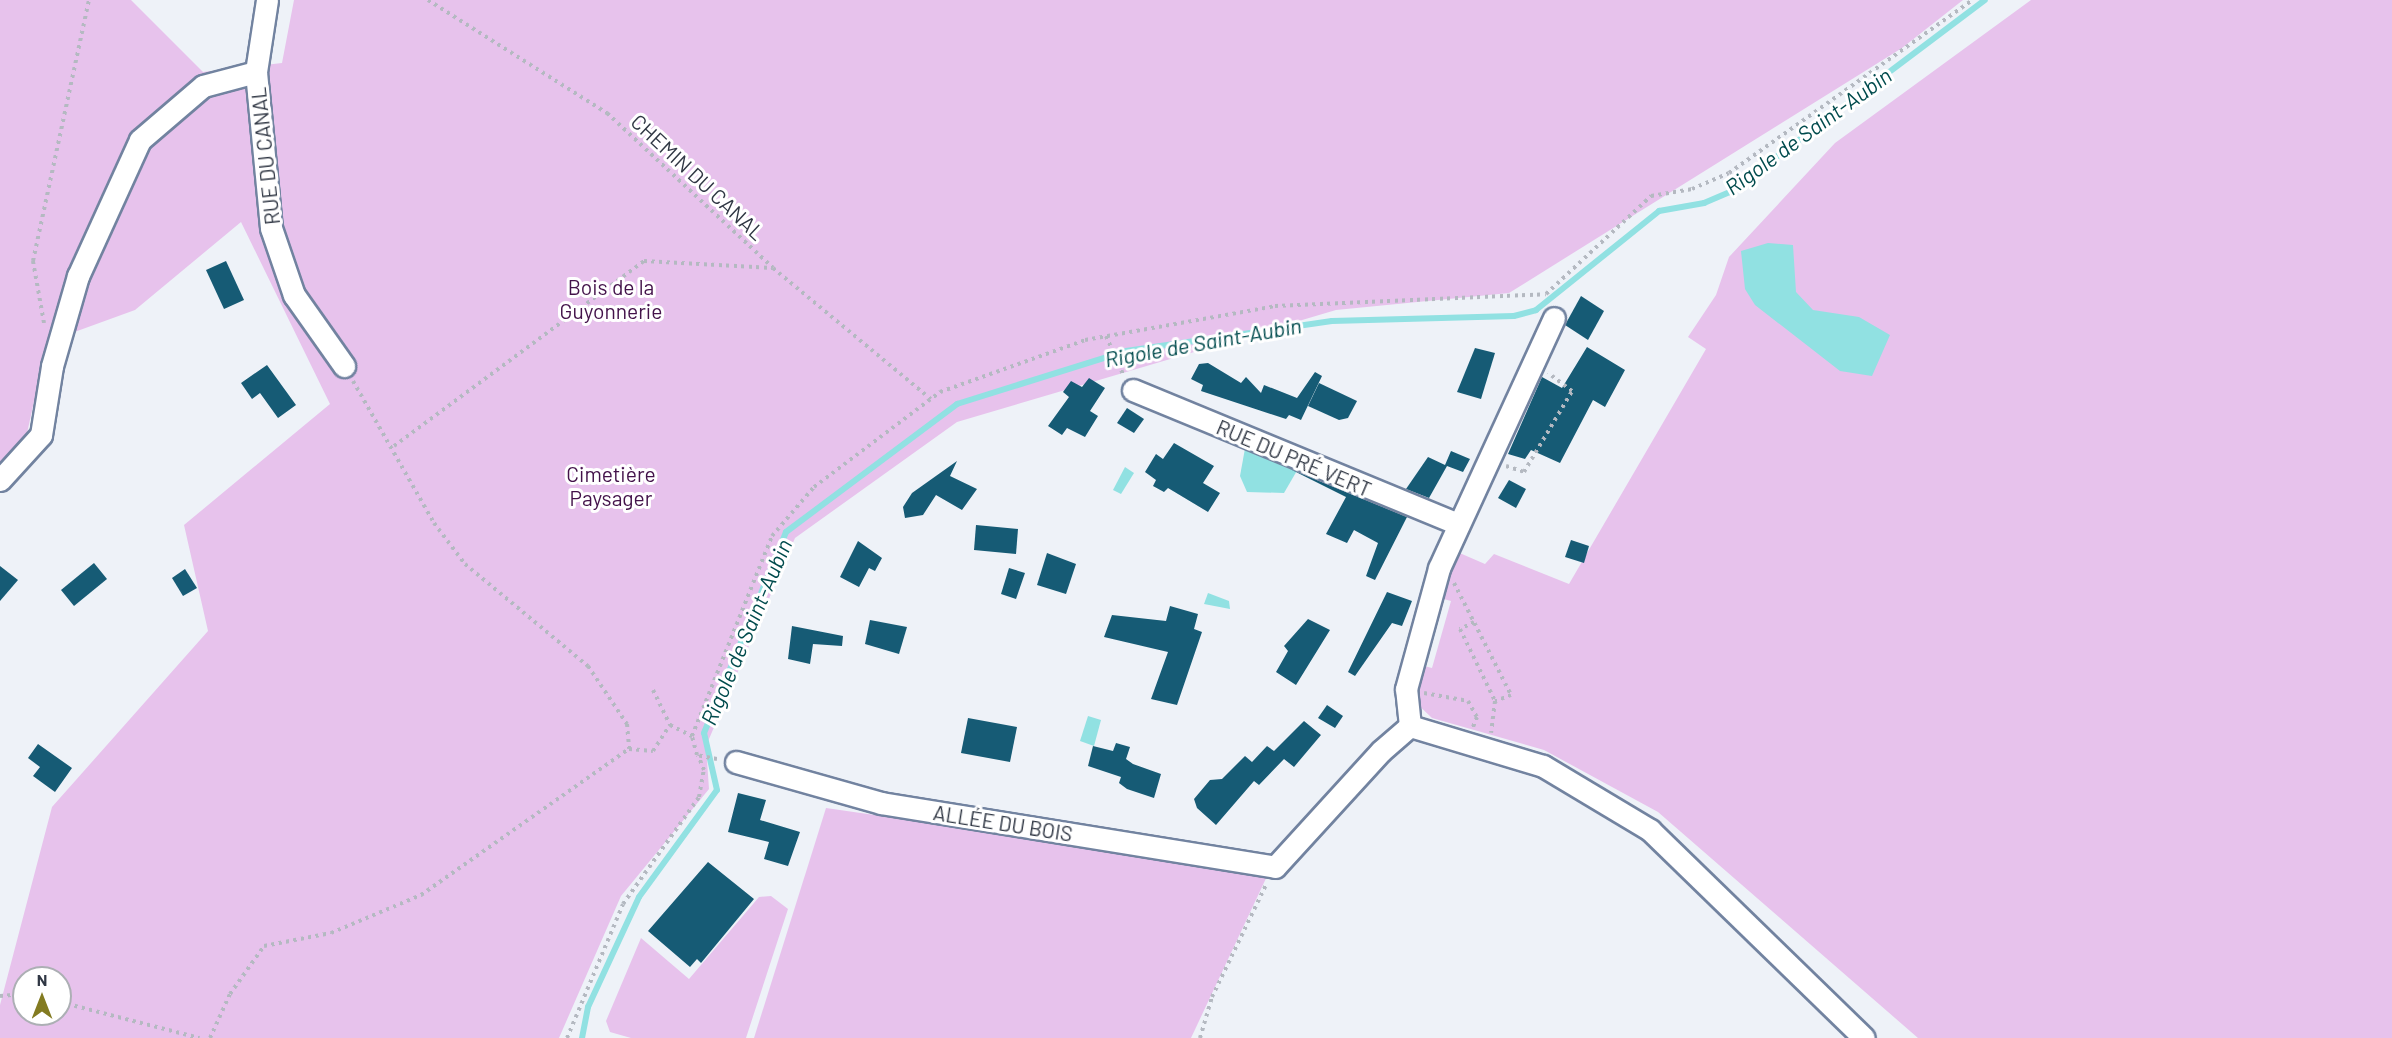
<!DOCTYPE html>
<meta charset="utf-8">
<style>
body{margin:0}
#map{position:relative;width:2392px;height:1038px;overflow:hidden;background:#eef2f8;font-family:Barlow,sans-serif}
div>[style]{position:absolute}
.green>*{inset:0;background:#e7c2ec}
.water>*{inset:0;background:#91e1e2}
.stream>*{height:6px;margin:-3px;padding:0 3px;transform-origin:3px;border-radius:3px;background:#91e1e2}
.building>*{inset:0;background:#165b75}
.path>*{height:4px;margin-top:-2px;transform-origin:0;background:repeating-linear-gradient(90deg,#b4b9c1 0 3px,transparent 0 7.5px)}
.roads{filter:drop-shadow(2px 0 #7283a0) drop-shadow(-2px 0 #7283a0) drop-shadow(0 2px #7283a0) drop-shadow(0 -2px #7283a0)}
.minor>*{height:21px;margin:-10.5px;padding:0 10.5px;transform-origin:10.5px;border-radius:10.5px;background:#fff}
span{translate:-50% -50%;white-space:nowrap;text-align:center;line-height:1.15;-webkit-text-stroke:6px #fff;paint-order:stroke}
.street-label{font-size:21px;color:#303744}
.park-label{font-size:21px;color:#43124a}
.water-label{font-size:22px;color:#004b4d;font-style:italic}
.north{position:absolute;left:12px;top:966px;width:60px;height:60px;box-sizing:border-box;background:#fff;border:2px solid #acafb4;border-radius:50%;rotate:0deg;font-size:16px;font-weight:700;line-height:24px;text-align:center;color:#303744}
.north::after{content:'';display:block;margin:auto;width:21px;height:27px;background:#837b21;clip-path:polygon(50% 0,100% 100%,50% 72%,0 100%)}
</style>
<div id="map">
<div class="green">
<i style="clip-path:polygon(evenodd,0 0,131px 0,203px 72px,282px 63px,294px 0,1963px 0,1902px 48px,1509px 293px,1336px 310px,957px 422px,795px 538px,706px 746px,709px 789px,621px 896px,559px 1038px,0 1038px,0 1005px,52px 807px,208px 631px,184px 525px,330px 404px,241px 222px,135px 310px,47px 342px,24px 447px,0 471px,0 0,24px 978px,60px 978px,60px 1014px,24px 1014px,24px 978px)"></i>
<i style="clip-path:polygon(2031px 0,2392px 0,2392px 1038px,1918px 1038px,1658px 812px,1544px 750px,1432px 718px,1413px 700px,1420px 665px,1432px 668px,1451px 601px,1440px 598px,1455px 551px,1485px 564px,1494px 554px,1569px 584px,1706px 349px,1688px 337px,1716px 295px,1729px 257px,1835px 143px)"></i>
<i style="clip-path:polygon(826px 808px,1269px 872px,1191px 1038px,754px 1038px)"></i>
<i style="clip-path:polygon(771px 896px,788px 909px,746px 1038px,631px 1038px,610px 1032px,606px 1021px,641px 938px,689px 979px,759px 897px)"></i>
</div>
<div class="water">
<i style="clip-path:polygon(1768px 243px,1793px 245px,1796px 292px,1813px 310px,1859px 317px,1890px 335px,1872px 376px,1840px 371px,1755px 305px,1745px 289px,1741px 251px)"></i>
<i style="clip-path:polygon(1246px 443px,1302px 462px,1284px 493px,1247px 492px,1240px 476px)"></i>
<i style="clip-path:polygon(1125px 467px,1134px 473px,1121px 494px,1113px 490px)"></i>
<i style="clip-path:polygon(1208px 593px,1229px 601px,1230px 609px,1204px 604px)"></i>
<i style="clip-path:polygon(1088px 716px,1101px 720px,1094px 746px,1080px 741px)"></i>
</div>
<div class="stream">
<i style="left:582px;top:1038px;width:32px;rotate:-79deg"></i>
<i style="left:588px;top:1007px;width:121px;rotate:-65.1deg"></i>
<i style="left:639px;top:897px;width:132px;rotate:-53.9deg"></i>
<i style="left:717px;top:790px;width:58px;rotate:-102.8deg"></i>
<i style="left:704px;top:733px;width:217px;rotate:-67.8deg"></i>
<i style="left:786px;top:532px;width:214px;rotate:-36.8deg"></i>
<i style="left:957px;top:404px;width:177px;rotate:-17.4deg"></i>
<i style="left:1126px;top:351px;width:208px;rotate:-8.3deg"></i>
<i style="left:1332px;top:321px;width:182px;rotate:-1.6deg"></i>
<i style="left:1514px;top:316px;width:23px;rotate:-15deg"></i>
<i style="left:1536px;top:310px;width:158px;rotate:-38.8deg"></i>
<i style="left:1659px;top:211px;width:46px;rotate:-10.1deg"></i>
<i style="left:1704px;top:203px;width:28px;rotate:-23deg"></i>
<i style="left:1730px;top:192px;width:319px;rotate:-37deg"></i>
</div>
<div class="building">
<i style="clip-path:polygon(226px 261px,244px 300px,224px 309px,206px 270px)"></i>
<i style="clip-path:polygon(1581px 296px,1604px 311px,1588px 340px,1565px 325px)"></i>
<i style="clip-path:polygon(1587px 347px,1625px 370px,1605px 407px,1593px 400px,1560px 463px,1531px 450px,1525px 459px,1508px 454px,1542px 377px,1562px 388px)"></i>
<i style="clip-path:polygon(1475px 348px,1495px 353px,1481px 399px,1457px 392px)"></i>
<i style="clip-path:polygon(1208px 363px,1241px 383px,1246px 377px,1261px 393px,1264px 385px,1297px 398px,1315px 372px,1322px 376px,1301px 420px,1289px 415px,1286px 419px,1201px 391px,1203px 385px,1191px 379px,1199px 364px)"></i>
<i style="clip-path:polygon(267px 365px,296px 405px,278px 418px,260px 393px,252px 399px,241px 383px)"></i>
<i style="clip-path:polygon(1089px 378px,1105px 388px,1090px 411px,1098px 416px,1085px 437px,1067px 428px,1062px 435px,1048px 426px,1069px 397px,1063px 392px,1071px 381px,1082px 387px)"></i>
<i style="clip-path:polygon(1319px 383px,1357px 401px,1348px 418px,1339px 420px,1308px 406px)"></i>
<i style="clip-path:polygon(1127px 408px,1144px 419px,1134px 433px,1117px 423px)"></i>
<i style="clip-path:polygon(1174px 443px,1214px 466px,1203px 483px,1220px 493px,1208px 512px,1168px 488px,1164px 492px,1153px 486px,1156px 480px,1145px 472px,1156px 454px,1163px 459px)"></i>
<i style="clip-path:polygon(1451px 451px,1470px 459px,1463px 472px,1447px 466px,1429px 498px,1406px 489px,1428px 457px,1445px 465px)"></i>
<i style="clip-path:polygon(957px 461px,950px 476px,977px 489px,962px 510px,936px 495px,923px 515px,905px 518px,903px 507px,912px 493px)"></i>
<i style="clip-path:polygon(1290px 469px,1407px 517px,1375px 580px,1366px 576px,1378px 543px,1354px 530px,1347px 543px,1326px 534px,1346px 497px)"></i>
<i style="clip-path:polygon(1509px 480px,1526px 489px,1516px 508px,1498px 498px)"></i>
<i style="clip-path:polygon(976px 525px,1018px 529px,1016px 554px,974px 550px)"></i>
<i style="clip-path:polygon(1571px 540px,1589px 546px,1584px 563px,1565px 557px)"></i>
<i style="clip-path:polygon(858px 541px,882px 558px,875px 571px,869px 568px,859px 587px,840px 577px)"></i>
<i style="clip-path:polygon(1047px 553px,1076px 564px,1066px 594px,1037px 585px)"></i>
<i style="clip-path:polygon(94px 563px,107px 579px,74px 606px,61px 590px)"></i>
<i style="clip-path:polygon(0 566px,18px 580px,0 601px)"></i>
<i style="clip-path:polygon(1009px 568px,1025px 573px,1016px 599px,1001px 594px)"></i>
<i style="clip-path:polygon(185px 569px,197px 588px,183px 596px,172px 578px)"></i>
<i style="clip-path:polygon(1387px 592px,1412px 601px,1402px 626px,1392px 623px,1355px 676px,1348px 672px)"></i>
<i style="clip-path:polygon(1170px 606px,1198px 614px,1194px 629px,1202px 632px,1177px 705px,1151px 699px,1168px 652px,1104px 637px,1112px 615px,1166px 621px)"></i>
<i style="clip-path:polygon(1308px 619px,1330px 630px,1296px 685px,1276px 672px,1288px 651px,1284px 646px)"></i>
<i style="clip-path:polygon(870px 620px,907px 627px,899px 654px,865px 644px)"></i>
<i style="clip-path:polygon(792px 626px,843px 636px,842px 646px,813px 644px,810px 664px,788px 659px)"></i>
<i style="clip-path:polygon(1327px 705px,1343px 716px,1335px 728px,1318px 718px)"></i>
<i style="clip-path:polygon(968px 718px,1017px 727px,1010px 762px,961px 753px)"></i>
<i style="clip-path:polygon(1304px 721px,1321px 735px,1294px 767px,1284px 759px,1259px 785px,1254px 781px,1216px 825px,1197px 808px,1194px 799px,1210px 780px,1222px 779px,1245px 756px,1252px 762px,1267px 746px,1274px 751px)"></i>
<i style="clip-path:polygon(1116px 743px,1130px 747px,1126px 759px,1133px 764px,1161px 774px,1154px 798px,1127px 789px,1119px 783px,1121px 777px,1088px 766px,1093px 746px,1113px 751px)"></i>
<i style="clip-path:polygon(38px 744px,72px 768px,55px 792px,33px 776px,40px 767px,28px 758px)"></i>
<i style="clip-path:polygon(738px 793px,766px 800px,760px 820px,800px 832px,788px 866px,764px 859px,769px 842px,728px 832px)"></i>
<i style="clip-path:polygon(708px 862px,754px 899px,701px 963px,697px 959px,690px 967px,648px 931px)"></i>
</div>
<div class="path">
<i style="left:428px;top:0;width:212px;rotate:32.3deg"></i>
<i style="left:607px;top:113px;width:227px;rotate:43deg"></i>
<i style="left:773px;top:268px;width:205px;rotate:39.7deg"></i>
<i style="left:44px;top:323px;width:63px;rotate:-100.1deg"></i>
<i style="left:33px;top:261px;width:267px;rotate:-77.9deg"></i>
<i style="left:1106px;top:336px;width:42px;rotate:65.9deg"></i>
<i style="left:353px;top:381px;width:163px;rotate:60.3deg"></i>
<i style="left:434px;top:523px;width:51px;rotate:52.9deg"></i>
<i style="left:465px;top:564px;width:160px;rotate:39.7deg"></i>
<i style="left:588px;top:666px;width:70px;rotate:56.1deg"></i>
<i style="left:627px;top:724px;width:25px;rotate:85deg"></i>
<i style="left:394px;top:446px;width:311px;rotate:-36.5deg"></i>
<i style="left:644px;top:261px;width:129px;rotate:3.1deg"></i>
<i style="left:1506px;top:466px;width:19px;rotate:18deg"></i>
<i style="left:1524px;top:472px;width:94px;rotate:-59.3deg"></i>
<i style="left:1572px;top:391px;width:30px;rotate:-143deg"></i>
<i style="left:1454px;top:583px;width:126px;rotate:63deg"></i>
<i style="left:1511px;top:695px;width:17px;rotate:159deg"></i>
<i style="left:1474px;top:622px;width:16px;rotate:153deg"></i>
<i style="left:1460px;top:629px;width:80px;rotate:64.1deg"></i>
<i style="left:1495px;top:701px;width:32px;rotate:97deg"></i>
<i style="left:653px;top:690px;width:39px;rotate:64deg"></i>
<i style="left:670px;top:725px;width:25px;rotate:27deg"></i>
<i style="left:1424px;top:693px;width:45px;rotate:10.3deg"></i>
<i style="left:1468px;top:701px;width:18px;rotate:61deg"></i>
<i style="left:1477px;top:717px;width:11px;rotate:112deg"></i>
<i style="left:629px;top:749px;width:24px;rotate:5deg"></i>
<i style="left:653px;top:751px;width:31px;rotate:-57deg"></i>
<i style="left:717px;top:759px;width:20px;rotate:-169deg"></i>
<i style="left:697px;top:755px;width:20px;rotate:-105deg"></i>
<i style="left:692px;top:736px;width:215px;rotate:-68.2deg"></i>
<i style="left:772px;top:536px;width:65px;rotate:-49.4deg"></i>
<i style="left:814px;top:487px;width:158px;rotate:-37deg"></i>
<i style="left:940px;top:392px;width:154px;rotate:-19.7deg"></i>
<i style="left:1085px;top:340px;width:193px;rotate:-10.1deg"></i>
<i style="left:1275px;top:306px;width:271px;rotate:-2.5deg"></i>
<i style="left:1546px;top:294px;width:144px;rotate:-43deg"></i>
<i style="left:1651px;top:196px;width:42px;rotate:-9.7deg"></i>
<i style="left:1692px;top:189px;width:40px;rotate:-23.4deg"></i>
<i style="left:1729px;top:173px;width:298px;rotate:-35.4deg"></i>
<i style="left:0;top:996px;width:24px;rotate:-5deg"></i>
<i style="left:60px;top:1002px;width:144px;rotate:14.5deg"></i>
<i style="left:210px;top:1038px;width:48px;rotate:-65.6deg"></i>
<i style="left:230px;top:994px;width:59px;rotate:-54.7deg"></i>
<i style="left:264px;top:946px;width:68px;rotate:-11deg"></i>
<i style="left:331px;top:933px;width:98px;rotate:-22.9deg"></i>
<i style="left:421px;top:895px;width:254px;rotate:-35.1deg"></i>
<i style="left:567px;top:1038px;width:145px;rotate:-67.3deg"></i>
<i style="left:623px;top:904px;width:131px;rotate:-54.6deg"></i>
<i style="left:699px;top:797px;width:27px;rotate:-80deg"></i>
<i style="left:704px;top:770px;width:16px;rotate:-112deg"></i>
<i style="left:1200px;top:1038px;width:43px;rotate:-73.7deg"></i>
<i style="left:1212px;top:997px;width:124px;rotate:-64.3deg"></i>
</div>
<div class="roads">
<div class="minor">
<i style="left:267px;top:0;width:73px;rotate:98.7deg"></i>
<i style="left:256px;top:72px;width:157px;rotate:84.5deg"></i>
<i style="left:271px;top:228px;width:71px;rotate:71.1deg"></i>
<i style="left:294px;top:295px;width:87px;rotate:54.8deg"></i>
<i style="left:1133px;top:390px;width:348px;rotate:22.4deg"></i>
<i style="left:0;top:480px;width:61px;rotate:-47.7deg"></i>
<i style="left:41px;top:435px;width:70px;rotate:-80.9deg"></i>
<i style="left:52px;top:366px;width:94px;rotate:-73.9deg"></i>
<i style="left:78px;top:276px;width:149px;rotate:-65.5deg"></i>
<i style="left:140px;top:140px;width:83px;rotate:-40.6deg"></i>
<i style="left:203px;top:86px;width:55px;rotate:-14.8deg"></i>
<i style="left:1410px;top:726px;width:139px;rotate:16.7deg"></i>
<i style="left:1543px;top:766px;width:125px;rotate:30.9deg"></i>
<i style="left:1650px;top:830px;width:298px;rotate:44.2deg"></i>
<i style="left:1410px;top:726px;width:37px;rotate:-96deg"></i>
<i style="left:1406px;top:689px;width:125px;rotate:-74.7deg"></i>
<i style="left:1439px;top:568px;width:275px;rotate:-65.3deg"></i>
<i style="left:736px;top:762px;width:151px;rotate:15.8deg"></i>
<i style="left:881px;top:803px;width:399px;rotate:9.2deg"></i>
<i style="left:1275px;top:867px;width:157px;rotate:-47.6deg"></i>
<i style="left:1381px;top:751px;width:38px;rotate:-41deg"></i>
</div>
</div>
<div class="street-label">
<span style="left:265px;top:156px;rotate:-96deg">RUE DU CANAL</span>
<span style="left:698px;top:177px;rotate:43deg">CHEMIN DU CANAL</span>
<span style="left:1294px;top:458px;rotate:23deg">RUE DU PRÉ VERT</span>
<span style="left:1003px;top:823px;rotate:9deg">ALLÉE DU BOIS</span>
</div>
<div class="park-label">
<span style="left:611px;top:299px">Bois de la<br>Guyonnerie</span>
<span style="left:611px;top:486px">Cimetière<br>Paysager</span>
</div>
<div class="water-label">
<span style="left:1808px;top:131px;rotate:-36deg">Rigole de Saint-Aubin</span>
<span style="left:1203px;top:342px;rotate:-10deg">Rigole de Saint-Aubin</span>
<span style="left:746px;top:632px;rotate:-67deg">Rigole de Saint-Aubin</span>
</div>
<div class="north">N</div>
</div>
